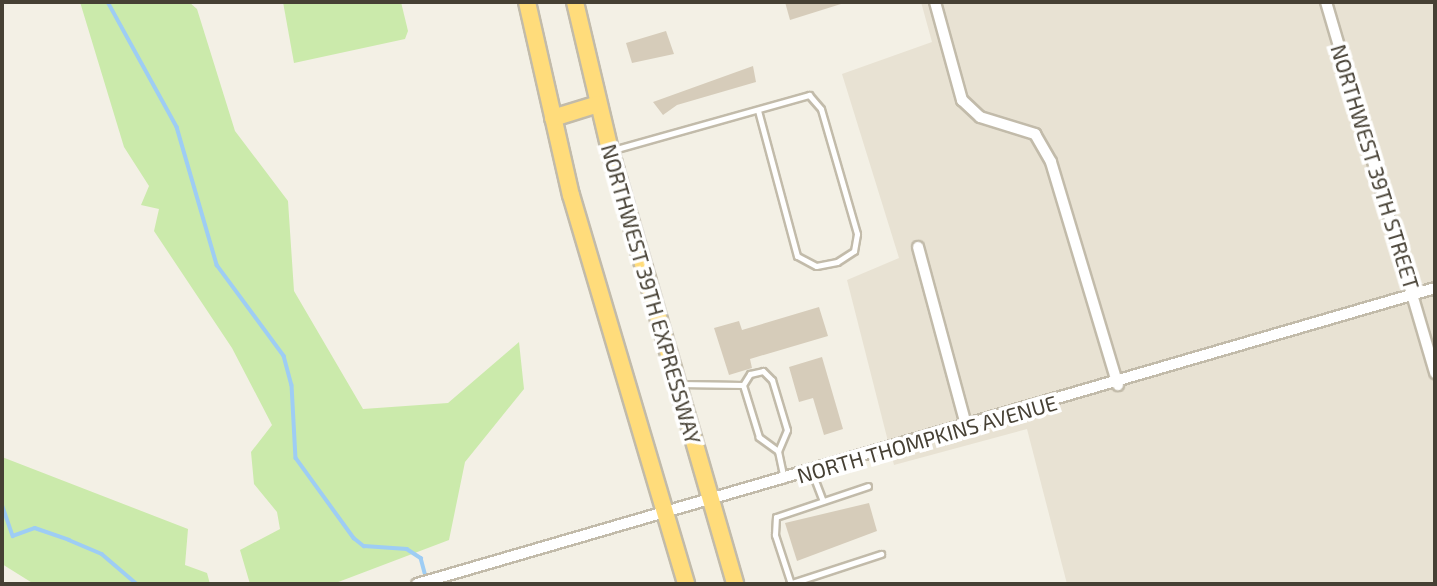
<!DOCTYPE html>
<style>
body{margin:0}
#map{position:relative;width:1437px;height:586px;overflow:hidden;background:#f3f0e5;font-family:"Exo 2",sans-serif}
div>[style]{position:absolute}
.residential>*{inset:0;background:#e8e2d3}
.green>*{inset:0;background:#cbeaab}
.stream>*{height:3.5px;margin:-1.75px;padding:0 1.75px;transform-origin:1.75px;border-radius:1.75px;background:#9ecdf4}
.building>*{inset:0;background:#d6ccba}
.roads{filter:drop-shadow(2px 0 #c2bbaa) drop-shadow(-2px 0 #c2bbaa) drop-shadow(0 2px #c2bbaa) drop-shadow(0 -2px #c2bbaa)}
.service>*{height:5px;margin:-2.5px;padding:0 2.5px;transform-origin:2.5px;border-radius:2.5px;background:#fff}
.minor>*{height:10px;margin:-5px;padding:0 5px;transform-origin:5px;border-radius:5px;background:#fff}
.trunk>*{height:16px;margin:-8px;padding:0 8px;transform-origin:8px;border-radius:8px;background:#ffdc7b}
span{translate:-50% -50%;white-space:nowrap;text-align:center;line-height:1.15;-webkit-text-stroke:7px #fff;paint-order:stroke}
.street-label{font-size:21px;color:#464034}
.frame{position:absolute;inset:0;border:4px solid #464034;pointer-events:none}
</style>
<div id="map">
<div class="residential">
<i style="clip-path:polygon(921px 2px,1435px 2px,1435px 584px,1067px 584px,1027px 429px,894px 465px,847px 280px,899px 258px,842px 74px,932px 42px)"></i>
</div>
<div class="green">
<i style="clip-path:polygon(80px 2px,189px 2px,197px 9px,235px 131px,288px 201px,294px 291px,363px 409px,448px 403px,519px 342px,524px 389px,465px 462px,449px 540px,333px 584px,250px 584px,240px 550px,280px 529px,277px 512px,254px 484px,251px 452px,272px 425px,232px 348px,154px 231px,159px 209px,141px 205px,149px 186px,124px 147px)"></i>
<i style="clip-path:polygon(283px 2px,401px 2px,408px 31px,405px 39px,294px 63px)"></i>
<i style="clip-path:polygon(2px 457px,188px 529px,185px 565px,207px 573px,210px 584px,34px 584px,2px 564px)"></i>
</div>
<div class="stream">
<i style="left:108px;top:2px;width:143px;rotate:61.1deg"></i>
<i style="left:177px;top:127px;width:144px;rotate:73.8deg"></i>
<i style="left:217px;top:265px;width:113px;rotate:53.6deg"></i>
<i style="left:284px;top:356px;width:30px;rotate:75deg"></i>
<i style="left:292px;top:385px;width:73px;rotate:86.9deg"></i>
<i style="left:296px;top:458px;width:99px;rotate:54.1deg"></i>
<i style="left:354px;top:538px;width:13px;rotate:39deg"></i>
<i style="left:364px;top:546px;width:43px;rotate:4deg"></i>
<i style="left:407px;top:549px;width:17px;rotate:33deg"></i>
<i style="left:421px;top:558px;width:16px;rotate:75deg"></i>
<i style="left:2px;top:504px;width:34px;rotate:71deg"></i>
<i style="left:13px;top:536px;width:23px;rotate:-20deg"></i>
<i style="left:35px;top:528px;width:36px;rotate:19deg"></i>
<i style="left:69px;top:540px;width:36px;rotate:23deg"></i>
<i style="left:102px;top:554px;width:46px;rotate:40.6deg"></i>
</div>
<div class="building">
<i style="clip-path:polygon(785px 2px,841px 2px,841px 4px,790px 20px)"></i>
<i style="clip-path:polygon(666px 31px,674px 54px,632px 63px,626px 43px)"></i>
<i style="clip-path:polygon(753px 66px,756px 82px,677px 105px,663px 115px,653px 102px)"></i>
<i style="clip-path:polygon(819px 307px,828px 336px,750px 359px,752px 368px,729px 375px,714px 328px,739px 321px,742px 330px)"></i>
<i style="clip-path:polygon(822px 357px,843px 429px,824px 435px,813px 398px,799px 402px,789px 367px)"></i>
<i style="clip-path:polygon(869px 503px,877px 531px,797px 561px,785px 523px)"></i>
</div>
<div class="roads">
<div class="service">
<i style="left:613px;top:150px;width:204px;rotate:-15.7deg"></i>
<i style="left:809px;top:95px;width:18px;rotate:49deg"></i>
<i style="left:821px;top:109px;width:130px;rotate:73.9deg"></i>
<i style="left:857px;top:234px;width:17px;rotate:100deg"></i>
<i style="left:854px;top:251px;width:20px;rotate:147deg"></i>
<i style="left:837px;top:262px;width:21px;rotate:169deg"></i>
<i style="left:816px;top:266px;width:21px;rotate:-152deg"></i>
<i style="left:797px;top:256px;width:151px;rotate:-105deg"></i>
<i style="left:679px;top:384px;width:64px;rotate:0.9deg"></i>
<i style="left:778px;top:451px;width:24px;rotate:-144deg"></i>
<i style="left:759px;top:437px;width:54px;rotate:-107.1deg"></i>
<i style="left:743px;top:385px;width:13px;rotate:-58deg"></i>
<i style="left:750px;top:374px;width:13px;rotate:-13deg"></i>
<i style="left:763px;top:371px;width:13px;rotate:45deg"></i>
<i style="left:772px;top:380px;width:52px;rotate:73.3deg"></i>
<i style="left:787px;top:430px;width:23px;rotate:113deg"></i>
<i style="left:778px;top:451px;width:29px;rotate:78deg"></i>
<i style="left:811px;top:470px;width:33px;rotate:69deg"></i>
<i style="left:789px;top:584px;width:97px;rotate:-18.1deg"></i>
<i style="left:791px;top:584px;width:52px;rotate:-108.1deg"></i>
<i style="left:775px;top:535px;width:18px;rotate:-87deg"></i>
<i style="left:776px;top:517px;width:97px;rotate:-18.6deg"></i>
</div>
<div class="minor">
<i style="left:935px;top:2px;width:102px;rotate:74.6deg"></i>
<i style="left:962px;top:100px;width:25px;rotate:43deg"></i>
<i style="left:980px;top:117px;width:58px;rotate:17.2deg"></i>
<i style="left:1035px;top:134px;width:32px;rotate:60deg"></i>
<i style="left:1051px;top:162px;width:233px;rotate:73.3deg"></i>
<i style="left:1326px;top:2px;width:387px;rotate:73.6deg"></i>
<i style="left:918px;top:247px;width:188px;rotate:74.9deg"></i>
<i style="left:417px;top:584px;width:1060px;rotate:-16.21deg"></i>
</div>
<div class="trunk">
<i style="left:527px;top:2px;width:198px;rotate:77.2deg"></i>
<i style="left:571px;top:195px;width:406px;rotate:73.5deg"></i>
<i style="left:575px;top:2px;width:152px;rotate:76.7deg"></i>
<i style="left:610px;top:150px;width:452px;rotate:73.9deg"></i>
<i style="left:553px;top:118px;width:47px;rotate:-17.3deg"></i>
</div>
</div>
<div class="street-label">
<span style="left:1375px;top:167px;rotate:73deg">NORTHWEST 39TH STREET</span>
<span style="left:651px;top:294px;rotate:74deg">NORTHWEST 39TH EXPRESSWAY</span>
<span style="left:927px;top:439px;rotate:-16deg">NORTH THOMPKINS AVENUE</span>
</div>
<div class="frame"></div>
</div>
